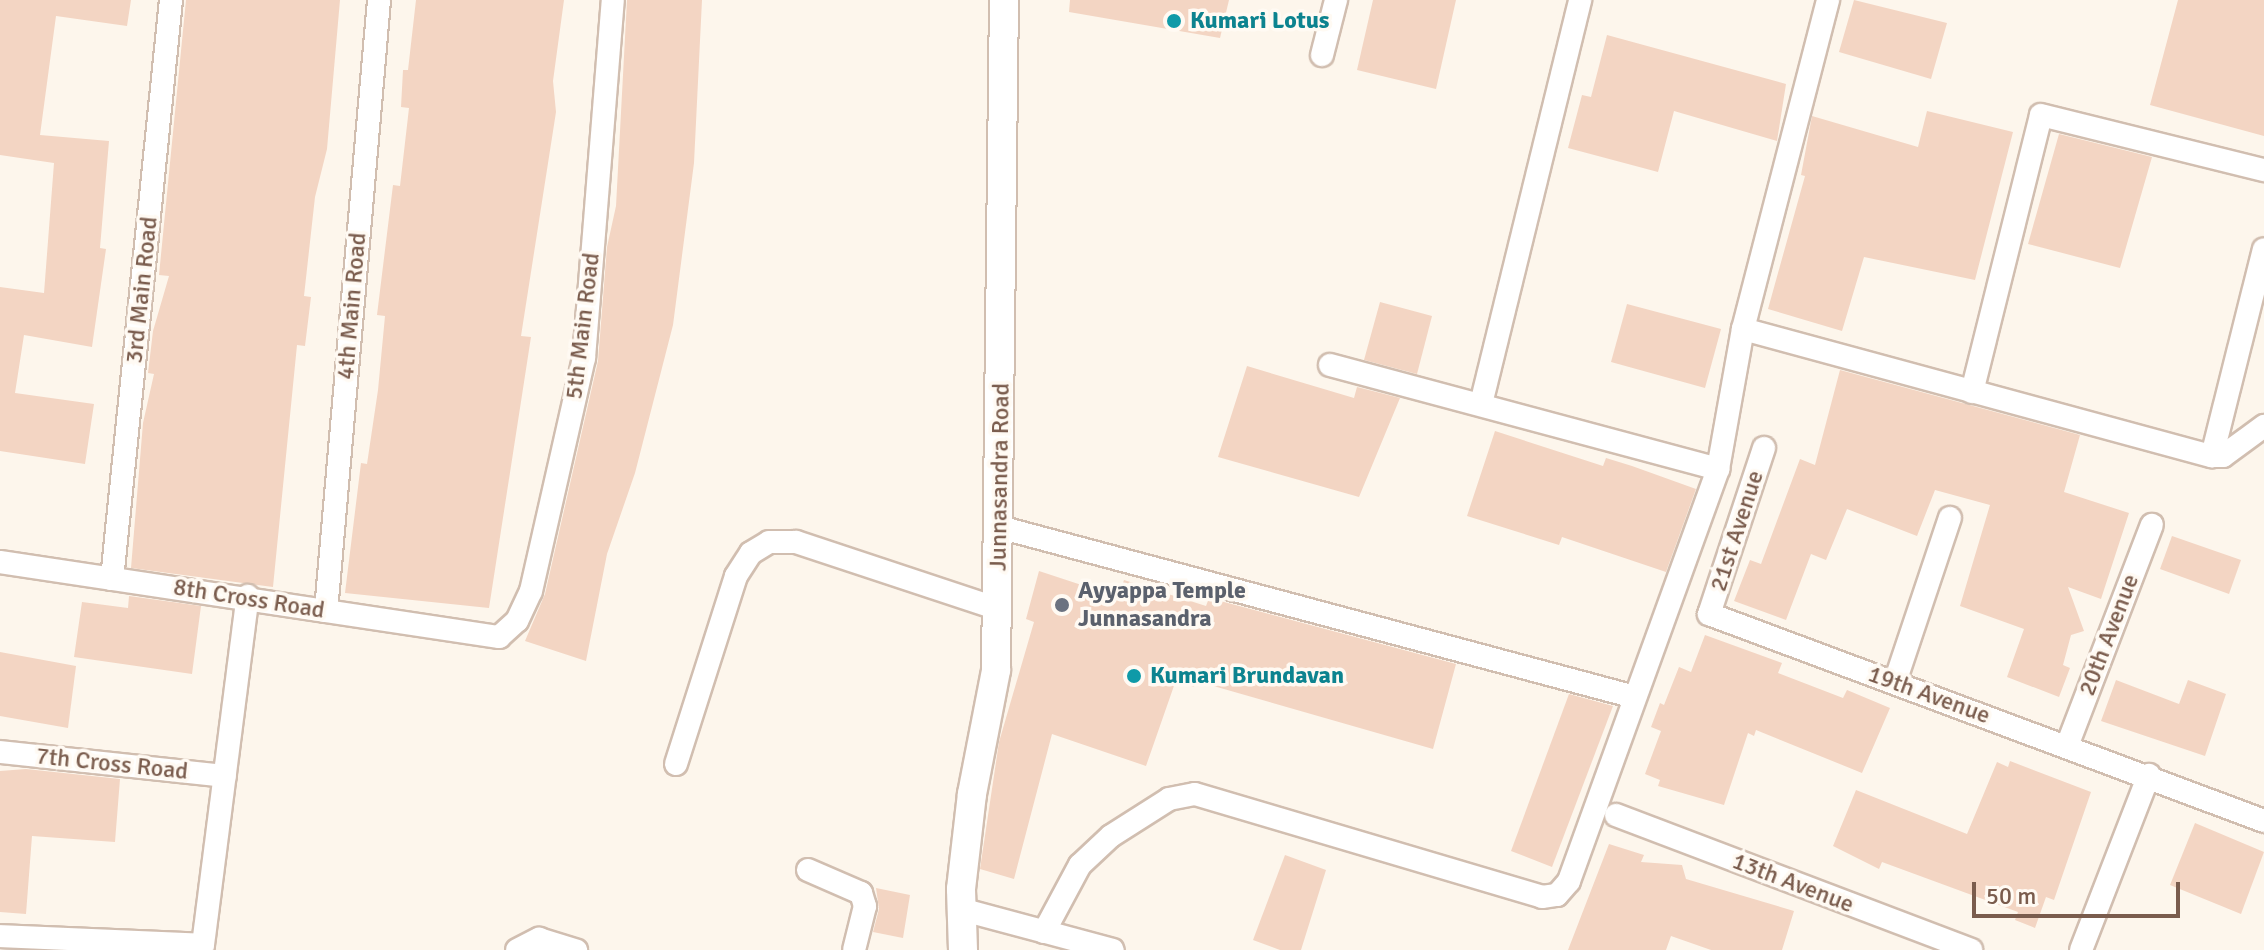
<!DOCTYPE html>
<style>
body{margin:0}
#map{position:relative;width:2264px;height:950px;overflow:hidden;background:#fdf6ec;font-family:Signika,sans-serif}
div>[style]{position:absolute}
.building>*{inset:0;background:#f3d5c3}
.roads{filter:drop-shadow(2px 0 #d1beb0) drop-shadow(-2px 0 #d1beb0) drop-shadow(0 2px #d1beb0) drop-shadow(0 -2px #d1beb0)}
.minor>*{height:22px;margin:-11px;padding:0 11px;transform-origin:11px;border-radius:11px;background:#fff}
.tertiary>*{height:28px;margin:-14px;padding:0 14px;transform-origin:14px;border-radius:14px;background:#fff}
.dots>*{width:22px;height:22px;translate:-50% -50%;box-sizing:border-box;border:4px solid #fffaf3;border-radius:50%}
span{translate:-50% -50%;white-space:nowrap;text-align:center;line-height:1.15;-webkit-text-stroke:7px #fffaf3;paint-order:stroke}
.culture-label{font-size:24px;color:#0d838f;font-weight:700}
.left{translate:0 -50%;text-align:left}
.street-label{font-size:24px;color:#7a5c4d}
.worship-label{font-size:24px;color:#5b616d;font-weight:700}
.scale{position:absolute;left:1972px;top:882px;width:208px;height:36px;box-sizing:border-box;border:4px solid #7a5c4d;border-top:0;padding-left:10px;font-size:24px;line-height:28px;white-space:nowrap;color:#7a5c4d;-webkit-text-stroke:6px #fffaf3;paint-order:stroke}
</style>
<div id="map">
<div class="building">
<i style="clip-path:polygon(0 0,131px 0,127px 26px,56px 16px,40px 135px,109px 141px,100px 248px,106px 249px,92px 347px,24px 335px,15px 393px,94px 404px,85px 464px,0 451px,0 287px,44px 293px,54px 163px,0 155px)"></i>
<i style="clip-path:polygon(186px 0,340px 0,327px 149px,315px 197px,304px 296px,311px 297px,305px 346px,297px 345px,273px 587px,131px 568px,143px 423px,154px 374px,148px 373px,153px 331px,169px 276px,159px 275px)"></i>
<i style="clip-path:polygon(416px 0,564px 0,553px 81px,556px 112px,521px 336px,531px 337px,489px 608px,345px 593px,361px 463px,367px 464px,378px 390px,385px 316px,377px 315px,393px 185px,400px 186px,409px 108px,401px 107px,403px 70px,408px 70px)"></i>
<i style="clip-path:polygon(627px 0,702px 0,694px 163px,673px 325px,635px 473px,607px 554px,586px 661px,525px 641px,545px 594px,598px 361px,607px 247px,616px 206px)"></i>
<i style="clip-path:polygon(1070px 0,1229px 0,1220px 38px,1069px 12px)"></i>
<i style="clip-path:polygon(1373px 0,1456px 0,1436px 89px,1357px 70px)"></i>
<i style="clip-path:polygon(1854px 0,1947px 23px,1931px 79px,1839px 52px)"></i>
<i style="clip-path:polygon(2178px 0,2264px 0,2264px 136px,2150px 105px)"></i>
<i style="clip-path:polygon(1607px 35px,1786px 84px,1777px 141px,1674px 111px,1658px 172px,1568px 148px,1582px 95px,1591px 97px)"></i>
<i style="clip-path:polygon(1927px 111px,2013px 132px,1975px 280px,1864px 257px,1842px 331px,1768px 309px,1805px 176px,1801px 175px,1812px 116px,1918px 147px)"></i>
<i style="clip-path:polygon(2059px 134px,2152px 157px,2120px 268px,2028px 244px)"></i>
<i style="clip-path:polygon(1380px 302px,1432px 316px,1417px 374px,1364px 360px)"></i>
<i style="clip-path:polygon(1627px 304px,1721px 329px,1705px 388px,1611px 362px)"></i>
<i style="clip-path:polygon(1247px 366px,1354px 398px,1357px 387px,1400px 398px,1359px 497px,1218px 457px)"></i>
<i style="clip-path:polygon(1840px 370px,2080px 435px,2064px 492px,2129px 513px,2101px 599px,2068px 587px,2084px 631px,2071px 635px,2063px 665px,2070px 668px,2059px 697px,2007px 677px,2024px 629px,1960px 606px,1990px 505px,1935px 490px,1917px 536px,1847px 509px,1826px 560px,1811px 554px,1786px 620px,1734px 601px,1750px 560px,1761px 564px,1800px 459px,1815px 465px)"></i>
<i style="clip-path:polygon(1495px 431px,1603px 466px,1606px 458px,1632px 466px,1696px 489px,1666px 572px,1562px 537px,1559px 545px,1467px 516px)"></i>
<i style="clip-path:polygon(2172px 536px,2241px 560px,2229px 594px,2160px 569px)"></i>
<i style="clip-path:polygon(1039px 571px,1118px 597px,1124px 580px,1206px 606px,1209px 598px,1456px 664px,1433px 749px,1196px 681px,1194px 687px,1176px 680px,1146px 766px,1052px 734px,1014px 879px,980px 869px,999px 742px,1034px 622px,1026px 619px)"></i>
<i style="clip-path:polygon(129px 596px,201px 606px,192px 674px,74px 657px,82px 602px,128px 608px)"></i>
<i style="clip-path:polygon(1705px 635px,1782px 663px,1778px 673px,1843px 698px,1847px 690px,1890px 708px,1862px 773px,1756px 730px,1754px 736px,1748px 733px,1724px 805px,1658px 786px,1660px 780px,1645px 774px,1661px 731px,1651px 727px,1660px 703px,1664px 705px,1679px 667px,1691px 672px)"></i>
<i style="clip-path:polygon(0 652px,76px 666px,68px 728px,0 716px)"></i>
<i style="clip-path:polygon(2116px 680px,2179px 704px,2188px 680px,2226px 694px,2205px 756px,2101px 721px)"></i>
<i style="clip-path:polygon(1569px 694px,1613px 706px,1552px 867px,1511px 851px)"></i>
<i style="clip-path:polygon(2010px 761px,2091px 792px,2054px 900px,2046px 897px,2035px 928px,2015px 920px,2018px 912px,1882px 862px,1879px 869px,1833px 846px,1856px 790px,1967px 834px,1997px 762px,2008px 767px)"></i>
<i style="clip-path:polygon(26px 769px,120px 779px,115px 842px,32px 836px,26px 914px,0 912px,0 771px)"></i>
<i style="clip-path:polygon(2195px 823px,2264px 852px,2241px 914px,2170px 885px)"></i>
<i style="clip-path:polygon(1609px 844px,1644px 855px,1641px 862px,1682px 865px,1686px 879px,1794px 911px,1782px 950px,1711px 950px,1671px 936px,1666px 950px,1568px 950px)"></i>
<i style="clip-path:polygon(1285px 855px,1326px 870px,1301px 950px,1280px 950px,1253px 940px)"></i>
<i style="clip-path:polygon(876px 888px,910px 895px,903px 938px,873px 932px,879px 909px)"></i>
</div>
<div class="roads">
<div class="minor">
<i style="left:1322px;top:55px;width:57px;rotate:-75.7deg"></i>
<i style="left:1743px;top:329px;width:486px;rotate:15.2deg"></i>
<i style="left:2212px;top:456px;width:11px"></i>
<i style="left:2223px;top:456px;width:51px;rotate:-36.2deg"></i>
<i style="left:1330px;top:365px;width:402px;rotate:15deg"></i>
<i style="left:1972px;top:392px;width:285px;rotate:-76deg"></i>
<i style="left:2041px;top:115px;width:230px;rotate:13.9deg"></i>
<i style="left:1481px;top:404px;width:416px;rotate:-76.2deg"></i>
<i style="left:1764px;top:448px;width:175px;rotate:108.3deg"></i>
<i style="left:1709px;top:614px;width:592px;rotate:20.45deg"></i>
<i style="left:2212px;top:456px;width:213px;rotate:-75.9deg"></i>
<i style="left:999px;top:527px;width:658px;rotate:14.97deg"></i>
<i style="left:0;top:562px;width:505px;rotate:8.55deg"></i>
<i style="left:499px;top:637px;width:24px;rotate:-42deg"></i>
<i style="left:517px;top:621px;width:33px;rotate:-65deg"></i>
<i style="left:531px;top:591px;width:239px;rotate:-77.2deg"></i>
<i style="left:584px;top:358px;width:359px;rotate:-85.4deg"></i>
<i style="left:112px;top:579px;width:582px;rotate:-84.18deg"></i>
<i style="left:326px;top:611px;width:613px;rotate:-85.04deg"></i>
<i style="left:1895px;top:682px;width:173px;rotate:-71.5deg"></i>
<i style="left:2067px;top:746px;width:237px;rotate:-69deg"></i>
<i style="left:0;top:752px;width:226px;rotate:6.1deg"></i>
<i style="left:676px;top:764px;width:197px;rotate:-72.3deg"></i>
<i style="left:736px;top:576px;width:27px;rotate:-57deg"></i>
<i style="left:751px;top:553px;width:21px;rotate:-31deg"></i>
<i style="left:769px;top:542px;width:27px"></i>
<i style="left:796px;top:542px;width:213px;rotate:18.3deg"></i>
<i style="left:1616px;top:815px;width:380px;rotate:20.8deg"></i>
<i style="left:808px;top:870px;width:58px;rotate:23.5deg"></i>
<i style="left:861px;top:893px;width:14px;rotate:73deg"></i>
<i style="left:865px;top:906px;width:45px;rotate:104deg"></i>
<i style="left:960px;top:909px;width:158px;rotate:15deg"></i>
<i style="left:1044px;top:932px;width:76px;rotate:-61.8deg"></i>
<i style="left:1080px;top:865px;width:42px;rotate:-43.1deg"></i>
<i style="left:1111px;top:836px;width:69px;rotate:-32.5deg"></i>
<i style="left:1169px;top:799px;width:26px;rotate:-11deg"></i>
<i style="left:1195px;top:794px;width:362px;rotate:16.5deg"></i>
<i style="left:1542px;top:897px;width:15px;rotate:-8deg"></i>
<i style="left:1557px;top:895px;width:18px;rotate:-49deg"></i>
<i style="left:1569px;top:881px;width:438px;rotate:-70.1deg"></i>
<i style="left:1718px;top:469px;width:142px;rotate:-79.9deg"></i>
<i style="left:1743px;top:329px;width:340px;rotate:-75.5deg"></i>
<i style="left:0;top:936px;width:203px;rotate:2.5deg"></i>
<i style="left:203px;top:945px;width:352px;rotate:-82.7deg"></i>
<i style="left:517px;top:950px;width:25px;rotate:-27deg"></i>
<i style="left:539px;top:939px;width:39px;rotate:17deg"></i>
<i style="left:2081px;top:950px;width:188px;rotate:-68.8deg"></i>
</div>
<div class="tertiary">
<i style="left:963px;top:950px;width:61px;rotate:-91.9deg"></i>
<i style="left:961px;top:889px;width:96px;rotate:-83.4deg"></i>
<i style="left:972px;top:794px;width:126px;rotate:-79deg"></i>
<i style="left:996px;top:670px;width:670px;rotate:-89.32deg"></i>
</div>
</div>
<div class="dots">
<i style="left:1174px;top:21px;background:#0f9aa8"></i>
<i style="left:1062px;top:605px;background:#6b7280"></i>
<i style="left:1134px;top:676px;background:#0f9aa8"></i>
</div>
<div class="culture-label">
<span class="left" style="left:1190px;top:21px">Kumari Lotus</span>
<span class="left" style="left:1150px;top:676px">Kumari Brundavan</span>
</div>
<div class="street-label">
<span style="left:142px;top:290px;rotate:-84deg">3rd Main Road</span>
<span style="left:352px;top:306px;rotate:-85deg">4th Main Road</span>
<span style="left:583px;top:326px;rotate:-83deg">5th Main Road</span>
<span style="left:1000px;top:477px;rotate:-89deg">Junnasandra Road</span>
<span style="left:1737px;top:531px;rotate:-72deg">21st Avenue</span>
<span style="left:249px;top:599px;rotate:9deg">8th Cross Road</span>
<span style="left:2109px;top:635px;rotate:-69deg">20th Avenue</span>
<span style="left:1929px;top:695px;rotate:20deg">19th Avenue</span>
<span style="left:112px;top:764px;rotate:6deg">7th Cross Road</span>
<span style="left:1793px;top:883px;rotate:21deg">13th Avenue</span>
</div>
<div class="worship-label">
<span class="left" style="left:1078px;top:605px">Ayyappa Temple<br>Junnasandra</span>
</div>
<div class="scale">50 m</div>
</div>
